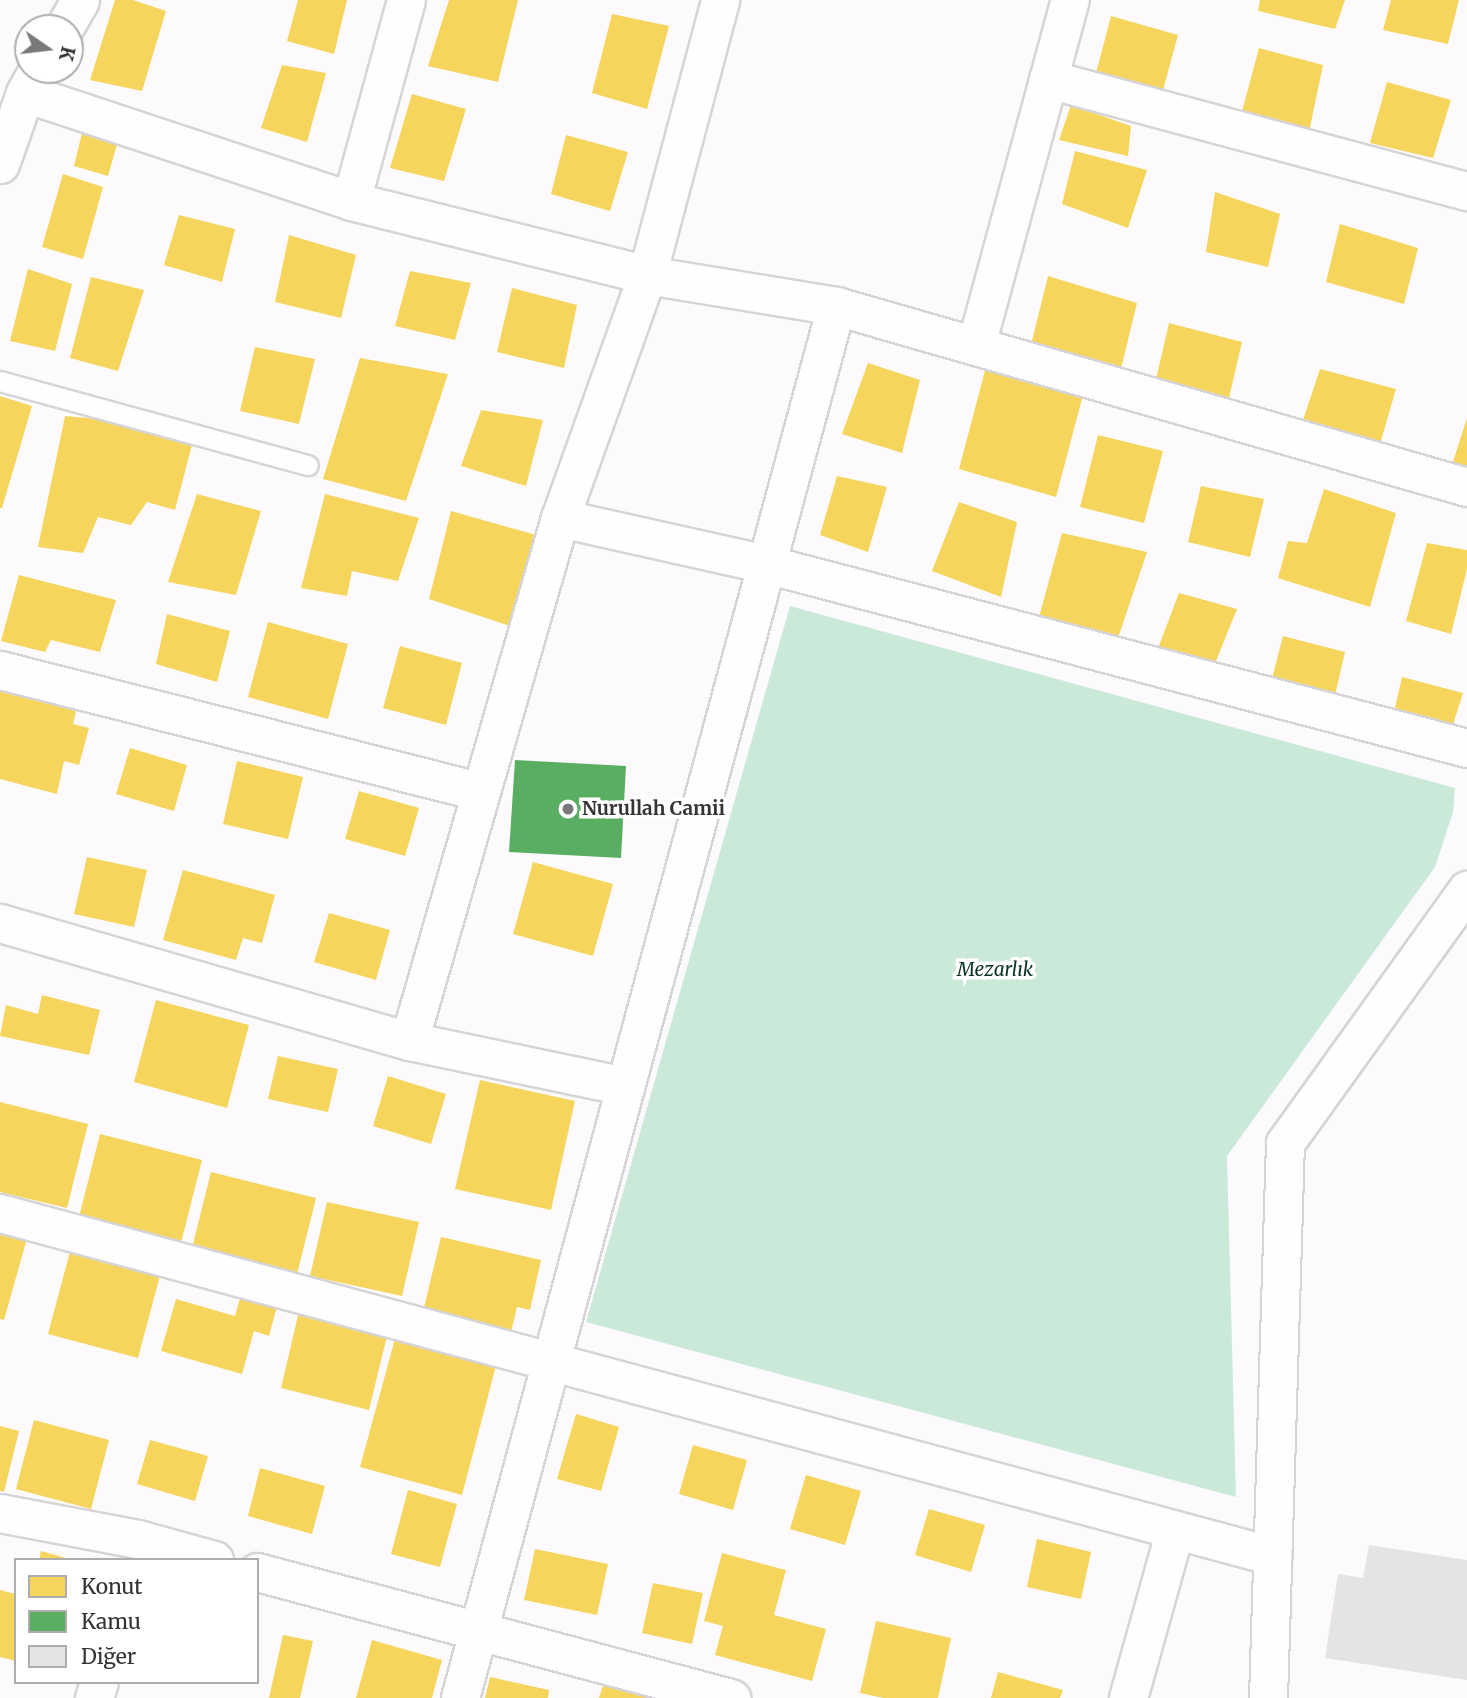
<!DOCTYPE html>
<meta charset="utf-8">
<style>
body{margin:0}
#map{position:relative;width:1467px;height:1698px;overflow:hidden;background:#fdfafe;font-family:Merriweather,serif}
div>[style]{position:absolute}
.green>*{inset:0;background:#cae9d9}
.homes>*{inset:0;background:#f6d55c}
.public>*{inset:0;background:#5aae61}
.building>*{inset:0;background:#e6e3e5}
.roads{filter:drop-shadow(2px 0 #d6d4d6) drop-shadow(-2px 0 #d6d4d6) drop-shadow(0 2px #d6d4d6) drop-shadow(0 -2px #d6d4d6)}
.service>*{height:19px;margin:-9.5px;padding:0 9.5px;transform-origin:9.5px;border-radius:9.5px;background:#fffeff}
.minor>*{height:37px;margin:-18.5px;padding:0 18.5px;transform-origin:18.5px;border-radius:18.5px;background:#fffeff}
.dots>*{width:19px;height:19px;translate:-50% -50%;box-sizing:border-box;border:4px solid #fff;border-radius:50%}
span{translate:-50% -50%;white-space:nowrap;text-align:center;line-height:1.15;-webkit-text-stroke:7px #fff;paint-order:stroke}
.poi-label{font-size:19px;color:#343234;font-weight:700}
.left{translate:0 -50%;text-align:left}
.park-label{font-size:19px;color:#093220;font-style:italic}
.legend{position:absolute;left:14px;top:1558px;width:245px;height:126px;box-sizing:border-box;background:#fff;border:2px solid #aeadae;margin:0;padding:9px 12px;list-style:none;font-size:21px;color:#343234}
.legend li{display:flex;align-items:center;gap:14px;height:35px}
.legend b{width:35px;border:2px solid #aeadae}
.north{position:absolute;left:14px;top:14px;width:70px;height:70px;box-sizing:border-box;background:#fff;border:2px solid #aeadae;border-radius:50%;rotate:104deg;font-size:19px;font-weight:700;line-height:28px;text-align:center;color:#343234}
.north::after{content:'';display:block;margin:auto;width:24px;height:32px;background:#7a787b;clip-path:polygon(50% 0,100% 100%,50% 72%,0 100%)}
</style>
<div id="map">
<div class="green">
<i style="clip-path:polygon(790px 606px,1455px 788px,1453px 812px,1435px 867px,1227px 1156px,1236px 1497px,586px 1322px)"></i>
</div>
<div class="homes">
<i style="clip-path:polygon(115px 0,133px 0,166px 11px,142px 91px,90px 80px)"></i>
<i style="clip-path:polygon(298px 0,347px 0,334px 54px,287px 41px)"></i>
<i style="clip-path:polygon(449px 0,518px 0,498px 82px,428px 66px)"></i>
<i style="clip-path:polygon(1260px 0,1345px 0,1335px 29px,1258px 11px)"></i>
<i style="clip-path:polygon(1391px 0,1459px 0,1448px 44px,1383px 30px)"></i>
<i style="clip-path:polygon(612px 14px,669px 26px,647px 109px,592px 93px)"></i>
<i style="clip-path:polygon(1111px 16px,1178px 35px,1162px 94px,1095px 77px)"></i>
<i style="clip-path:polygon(1259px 48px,1323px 65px,1309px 132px,1241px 115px)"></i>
<i style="clip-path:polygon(282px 65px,326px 73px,307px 142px,261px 128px)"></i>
<i style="clip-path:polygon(1387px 82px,1451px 100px,1433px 158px,1370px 143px)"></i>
<i style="clip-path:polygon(412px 94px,466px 109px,444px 181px,390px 168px)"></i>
<i style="clip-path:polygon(1071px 105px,1131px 126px,1128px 156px,1059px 140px)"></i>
<i style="clip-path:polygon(82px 133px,118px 141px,108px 176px,74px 166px)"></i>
<i style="clip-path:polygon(566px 135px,628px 152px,610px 211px,551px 194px)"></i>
<i style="clip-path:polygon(1075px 151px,1147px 170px,1128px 228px,1062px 204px)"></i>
<i style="clip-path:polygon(63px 174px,103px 187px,83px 259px,42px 247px)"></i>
<i style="clip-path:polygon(1215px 192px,1280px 214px,1268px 267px,1206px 252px)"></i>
<i style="clip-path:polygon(179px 215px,235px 229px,222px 282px,164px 265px)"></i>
<i style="clip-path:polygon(1340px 224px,1418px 248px,1404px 304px,1326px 282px)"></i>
<i style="clip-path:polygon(289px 235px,356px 255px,341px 318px,275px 302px)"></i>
<i style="clip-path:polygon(28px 269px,72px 284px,55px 351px,10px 341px)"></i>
<i style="clip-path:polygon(410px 271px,471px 283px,455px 340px,395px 326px)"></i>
<i style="clip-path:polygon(1048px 276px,1137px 303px,1119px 377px,1030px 349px)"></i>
<i style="clip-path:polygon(91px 277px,144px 290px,118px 371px,70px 358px)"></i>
<i style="clip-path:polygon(512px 288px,577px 305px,564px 368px,497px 352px)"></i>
<i style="clip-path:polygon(1169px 323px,1242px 342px,1226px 411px,1154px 388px)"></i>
<i style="clip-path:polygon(255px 347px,315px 359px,299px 424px,240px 411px)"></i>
<i style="clip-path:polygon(360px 358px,448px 374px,406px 501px,323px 479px)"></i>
<i style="clip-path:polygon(868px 363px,920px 380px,902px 453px,842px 434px)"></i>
<i style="clip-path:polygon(986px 367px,1083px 395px,1056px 497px,959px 469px)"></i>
<i style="clip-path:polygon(1320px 369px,1396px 389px,1380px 444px,1302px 423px)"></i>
<i style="clip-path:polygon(0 396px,32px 406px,2px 508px,0 508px)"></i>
<i style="clip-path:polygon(481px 410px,543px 420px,526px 486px,461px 466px)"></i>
<i style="clip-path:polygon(65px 416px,99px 419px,192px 445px,175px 510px,147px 502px,131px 525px,98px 517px,83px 553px,38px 547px)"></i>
<i style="clip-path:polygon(1467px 418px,1467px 473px,1451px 468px)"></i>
<i style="clip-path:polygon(1098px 435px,1163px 451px,1144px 523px,1080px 507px)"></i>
<i style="clip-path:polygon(837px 476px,887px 487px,868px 552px,820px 535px)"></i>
<i style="clip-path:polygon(1201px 486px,1264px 499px,1250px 557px,1188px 542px)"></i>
<i style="clip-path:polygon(1324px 489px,1396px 513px,1370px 607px,1278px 578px,1288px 541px,1307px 543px)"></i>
<i style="clip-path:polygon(197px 494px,261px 511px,236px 595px,168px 582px)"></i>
<i style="clip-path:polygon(325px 494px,419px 518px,398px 581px,352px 571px,347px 596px,301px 588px)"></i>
<i style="clip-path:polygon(959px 502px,1017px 522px,1001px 597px,932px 571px)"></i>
<i style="clip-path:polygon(451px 511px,536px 535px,510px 626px,429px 599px)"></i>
<i style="clip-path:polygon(1062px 533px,1147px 552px,1117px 641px,1039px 617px)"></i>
<i style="clip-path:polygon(1427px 543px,1467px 550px,1467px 569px,1451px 634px,1406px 621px)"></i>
<i style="clip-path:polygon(19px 575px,116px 600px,100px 652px,51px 640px,45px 652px,1px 641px)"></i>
<i style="clip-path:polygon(1179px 593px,1237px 609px,1214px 666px,1157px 651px)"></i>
<i style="clip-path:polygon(167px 614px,230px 631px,217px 682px,156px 664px)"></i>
<i style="clip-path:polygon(268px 622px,348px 644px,328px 719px,248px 697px)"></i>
<i style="clip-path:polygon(1283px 636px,1345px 652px,1333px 704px,1270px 686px)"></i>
<i style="clip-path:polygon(400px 646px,462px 663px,446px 725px,383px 708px)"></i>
<i style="clip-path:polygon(0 671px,81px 690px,73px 724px,89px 728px,79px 765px,64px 761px,57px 794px,0 779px)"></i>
<i style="clip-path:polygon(1402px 677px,1463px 693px,1450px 734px,1392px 721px)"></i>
<i style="clip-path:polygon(130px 748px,187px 765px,174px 811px,116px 794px)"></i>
<i style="clip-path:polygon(237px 761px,303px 777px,288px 839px,223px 824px)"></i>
<i style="clip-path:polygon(359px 791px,419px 808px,405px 856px,345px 839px)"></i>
<i style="clip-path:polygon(87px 857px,147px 870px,134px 927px,74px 914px)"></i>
<i style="clip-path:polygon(533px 862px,613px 884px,593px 956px,513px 934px)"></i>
<i style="clip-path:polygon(183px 870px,275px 895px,262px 943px,243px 938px,236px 960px,163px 940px)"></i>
<i style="clip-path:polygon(329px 913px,390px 930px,376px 980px,314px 962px)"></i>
<i style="clip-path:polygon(42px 995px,100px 1010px,89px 1055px,0 1036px,6px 1005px,38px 1014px)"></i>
<i style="clip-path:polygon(156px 1000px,249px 1025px,227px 1108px,134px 1082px)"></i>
<i style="clip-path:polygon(278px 1056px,338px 1069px,328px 1112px,268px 1099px)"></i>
<i style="clip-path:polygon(388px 1076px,446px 1094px,431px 1144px,373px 1126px)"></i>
<i style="clip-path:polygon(480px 1080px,575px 1101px,551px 1210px,455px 1189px)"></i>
<i style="clip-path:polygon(0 1102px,88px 1124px,67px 1208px,0 1192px)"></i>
<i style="clip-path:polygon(100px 1134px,202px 1160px,181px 1243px,79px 1217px)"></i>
<i style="clip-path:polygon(211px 1172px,316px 1198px,296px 1278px,191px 1252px)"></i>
<i style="clip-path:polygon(327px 1202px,419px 1222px,402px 1296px,310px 1276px)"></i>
<i style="clip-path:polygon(0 1228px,28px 1235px,4px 1320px,0 1319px)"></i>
<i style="clip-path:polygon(441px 1237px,541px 1260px,530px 1310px,517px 1307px,509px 1341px,421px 1320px)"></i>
<i style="clip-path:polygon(71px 1248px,161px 1272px,138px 1358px,48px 1334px)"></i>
<i style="clip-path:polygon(243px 1288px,279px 1299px,269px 1336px,254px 1331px,242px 1374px,161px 1351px,176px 1299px,235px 1316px)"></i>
<i style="clip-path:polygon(300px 1307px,389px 1328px,369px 1410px,281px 1388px)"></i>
<i style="clip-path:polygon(396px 1335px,497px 1362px,462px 1495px,360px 1467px)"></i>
<i style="clip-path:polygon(576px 1414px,619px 1427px,601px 1491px,557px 1479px)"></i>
<i style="clip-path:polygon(34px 1420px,109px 1440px,91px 1509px,16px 1489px)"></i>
<i style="clip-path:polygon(0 1426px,19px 1431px,4px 1492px,0 1491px)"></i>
<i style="clip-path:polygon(150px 1440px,208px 1456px,195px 1501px,137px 1484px)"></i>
<i style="clip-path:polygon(693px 1445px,747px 1460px,733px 1510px,679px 1494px)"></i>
<i style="clip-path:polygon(260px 1468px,325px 1486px,312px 1534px,248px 1516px)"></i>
<i style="clip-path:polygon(806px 1475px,861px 1491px,845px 1545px,790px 1529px)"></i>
<i style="clip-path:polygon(408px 1490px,457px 1504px,440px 1567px,391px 1554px)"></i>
<i style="clip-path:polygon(929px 1509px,985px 1525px,971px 1572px,915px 1555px)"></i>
<i style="clip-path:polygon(1037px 1539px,1091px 1552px,1081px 1599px,1027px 1587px)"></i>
<i style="clip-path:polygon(535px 1549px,608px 1564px,597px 1615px,524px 1600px)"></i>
<i style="clip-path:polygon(41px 1551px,69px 1559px,69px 1560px,39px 1560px)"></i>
<i style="clip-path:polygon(722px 1553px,786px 1570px,774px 1615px,826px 1629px,812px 1681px,715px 1655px,723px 1626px,704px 1621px)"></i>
<i style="clip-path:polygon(653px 1583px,703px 1593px,692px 1644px,642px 1633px)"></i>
<i style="clip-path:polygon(0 1590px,16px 1594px,16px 1661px,0 1657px)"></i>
<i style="clip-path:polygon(876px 1621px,951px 1638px,938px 1698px,884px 1698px,860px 1693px)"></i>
<i style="clip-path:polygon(283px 1635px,313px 1641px,300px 1698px,269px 1698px)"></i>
<i style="clip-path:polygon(372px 1640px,442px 1660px,432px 1698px,356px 1698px)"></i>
<i style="clip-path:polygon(998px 1672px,1063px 1690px,1060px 1698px,991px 1698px)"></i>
<i style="clip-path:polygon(490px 1677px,549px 1690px,548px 1698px,485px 1698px)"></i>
<i style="clip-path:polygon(603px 1686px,646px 1697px,646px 1698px,599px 1698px)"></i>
</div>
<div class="public">
<i style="clip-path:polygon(515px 760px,626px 766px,621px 858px,509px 852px)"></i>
</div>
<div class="building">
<i style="clip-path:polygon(1369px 1545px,1467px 1560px,1467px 1680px,1325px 1658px,1338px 1574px,1363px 1578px)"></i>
</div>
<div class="roads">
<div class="service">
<i style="left:0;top:381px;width:319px;rotate:15.3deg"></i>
</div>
<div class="minor">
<i style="left:64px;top:28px;width:32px;rotate:-60deg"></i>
<i style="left:1048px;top:79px;width:434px;rotate:15deg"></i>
<i style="left:25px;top:93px;width:343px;rotate:18.3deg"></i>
<i style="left:351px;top:201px;width:305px;rotate:14deg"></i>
<i style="left:647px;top:275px;width:192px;rotate:9.3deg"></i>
<i style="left:836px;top:306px;width:656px;rotate:16.01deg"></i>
<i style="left:0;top:164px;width:75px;rotate:-70.6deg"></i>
<i style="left:25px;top:93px;width:26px;rotate:-61deg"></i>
<i style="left:351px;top:201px;width:208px;rotate:-74.7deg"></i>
<i style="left:976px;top:345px;width:358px;rotate:-74.8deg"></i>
<i style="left:560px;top:518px;width:211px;rotate:12.6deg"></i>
<i style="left:766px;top:564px;width:725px;rotate:14.71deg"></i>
<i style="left:0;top:670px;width:496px;rotate:14.2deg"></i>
<i style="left:0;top:923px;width:426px;rotate:16.1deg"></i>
<i style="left:409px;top:1041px;width:221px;rotate:11.8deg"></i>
<i style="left:409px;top:1041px;width:544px;rotate:-73.9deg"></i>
<i style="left:560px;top:518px;width:258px;rotate:-70.3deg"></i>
<i style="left:647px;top:275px;width:285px;rotate:-75.1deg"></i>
<i style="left:0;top:1213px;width:1318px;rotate:15.08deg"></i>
<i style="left:0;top:1513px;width:140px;rotate:10.7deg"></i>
<i style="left:138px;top:1539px;width:79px;rotate:15.4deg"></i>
<i style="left:257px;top:1572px;width:491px;rotate:14.9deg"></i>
<i style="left:94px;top:1698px;width:17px;rotate:-73deg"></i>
<i style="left:460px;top:1698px;width:1442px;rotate:-74.88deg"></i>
<i style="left:1128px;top:1698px;width:174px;rotate:-74.4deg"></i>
<i style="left:1268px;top:1698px;width:555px;rotate:-88.25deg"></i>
<i style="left:1285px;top:1143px;width:312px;rotate:-54.3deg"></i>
</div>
</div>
<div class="dots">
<i style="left:568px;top:809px;background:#7a787b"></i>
</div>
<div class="poi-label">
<span class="left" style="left:582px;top:809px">Nurullah Camii</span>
</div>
<div class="park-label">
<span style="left:995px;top:970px">Mezarlık</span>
</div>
<ul class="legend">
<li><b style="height:19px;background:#f6d55c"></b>Konut</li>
<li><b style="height:19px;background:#5aae61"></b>Kamu</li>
<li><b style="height:19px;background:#e6e3e5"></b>Diğer</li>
</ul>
<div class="north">K</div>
</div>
